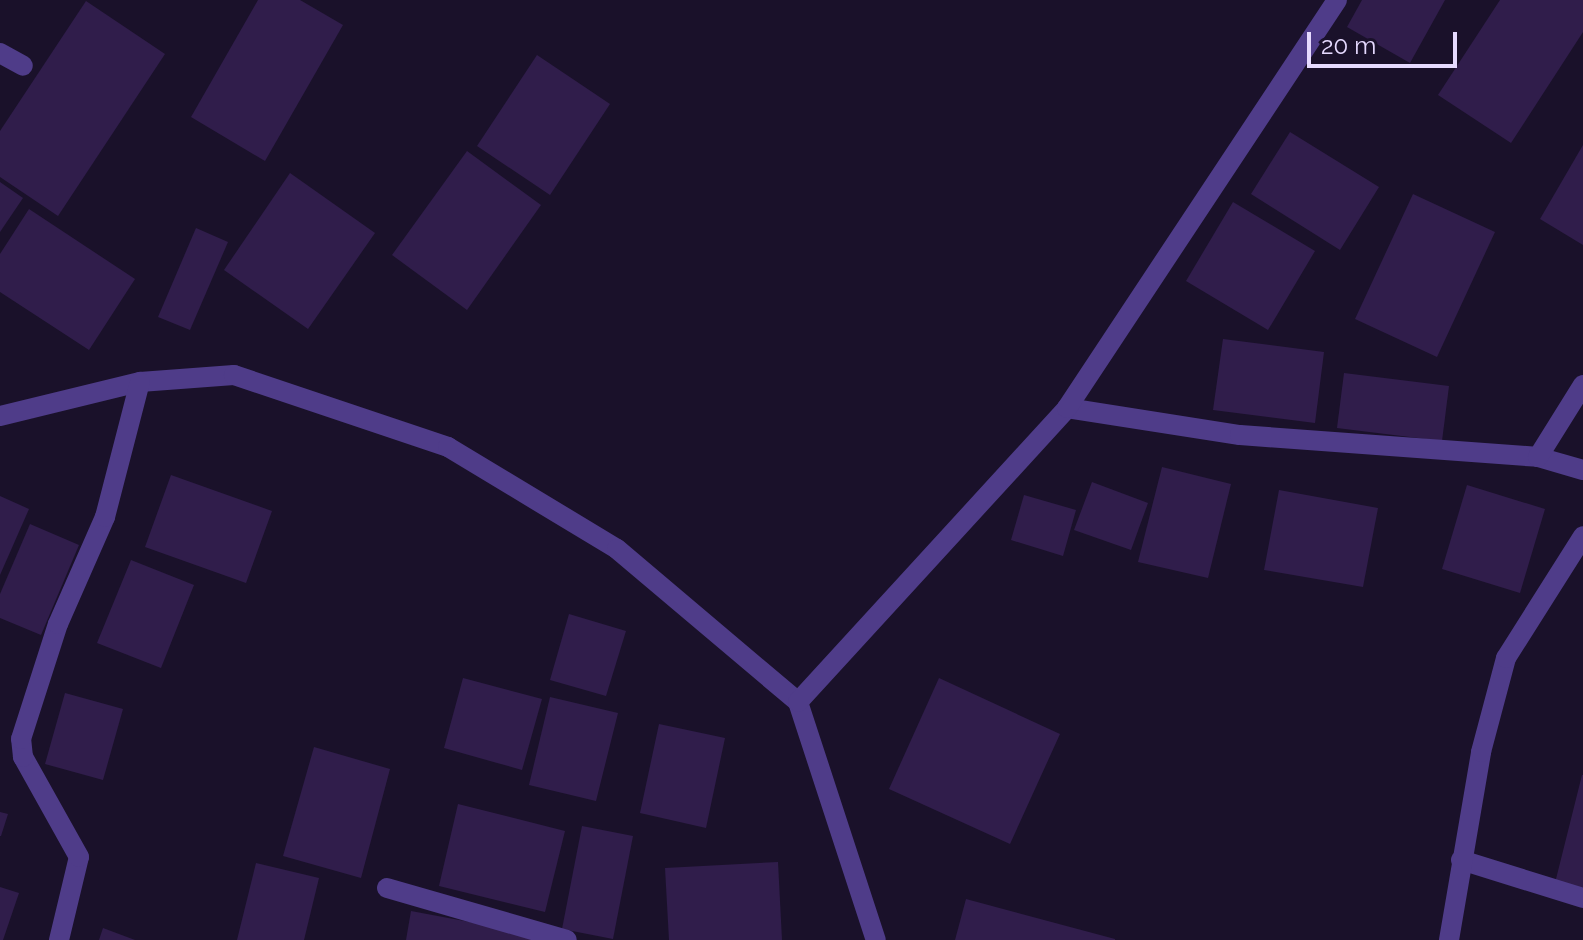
<!DOCTYPE html>
<style>
body{margin:0}
#map{position:relative;width:1583px;height:940px;overflow:hidden;background:#1a112a;font-family:Raleway,sans-serif}
div>[style]{position:absolute}
.building>*{inset:0;background:#301d4b}
.street>*{height:20px;margin:-10px;padding:0 10px;transform-origin:10px;border-radius:10px;background:#4f3c89}
span{translate:-50% -50%;white-space:nowrap;text-align:center;line-height:1.15;-webkit-text-stroke:6px #1a112a;paint-order:stroke}
.scale{position:absolute;left:1307px;top:32px;width:150px;height:36px;box-sizing:border-box;border:4px solid #e6daff;border-top:0;padding-left:10px;font-size:24px;line-height:28px;white-space:nowrap;color:#e6daff;-webkit-text-stroke:6px #1a112a;paint-order:stroke}
</style>
<div id="map">
<div class="building">
<i style="clip-path:polygon(258px 0,300px 0,343px 25px,265px 161px,191px 117px)"></i>
<i style="clip-path:polygon(1362px 0,1445px 0,1410px 63px,1347px 27px)"></i>
<i style="clip-path:polygon(1500px 0,1583px 0,1583px 32px,1511px 143px,1438px 95px)"></i>
<i style="clip-path:polygon(86px 1px,165px 54px,58px 216px,0 177px,0 131px)"></i>
<i style="clip-path:polygon(537px 55px,610px 104px,550px 195px,477px 146px)"></i>
<i style="clip-path:polygon(1290px 132px,1379px 187px,1340px 250px,1251px 194px)"></i>
<i style="clip-path:polygon(1583px 145px,1583px 245px,1540px 219px)"></i>
<i style="clip-path:polygon(467px 151px,541px 205px,467px 310px,392px 255px)"></i>
<i style="clip-path:polygon(290px 173px,375px 233px,308px 329px,224px 270px)"></i>
<i style="clip-path:polygon(0 182px,23px 198px,0 232px)"></i>
<i style="clip-path:polygon(1413px 194px,1495px 232px,1437px 357px,1355px 319px)"></i>
<i style="clip-path:polygon(1233px 202px,1315px 251px,1268px 330px,1186px 281px)"></i>
<i style="clip-path:polygon(29px 209px,135px 279px,89px 350px,0 292px,0 254px)"></i>
<i style="clip-path:polygon(196px 228px,228px 242px,190px 330px,158px 317px)"></i>
<i style="clip-path:polygon(1223px 339px,1324px 352px,1315px 423px,1213px 410px)"></i>
<i style="clip-path:polygon(1344px 373px,1449px 386px,1442px 441px,1337px 428px)"></i>
<i style="clip-path:polygon(1162px 467px,1231px 484px,1208px 578px,1138px 562px)"></i>
<i style="clip-path:polygon(171px 475px,272px 511px,246px 583px,145px 547px)"></i>
<i style="clip-path:polygon(1092px 482px,1148px 503px,1131px 550px,1074px 530px)"></i>
<i style="clip-path:polygon(1467px 485px,1545px 509px,1520px 593px,1442px 569px)"></i>
<i style="clip-path:polygon(1279px 490px,1378px 508px,1363px 587px,1264px 570px)"></i>
<i style="clip-path:polygon(1024px 495px,1076px 510px,1063px 556px,1011px 540px)"></i>
<i style="clip-path:polygon(0 496px,29px 509px,0 575px)"></i>
<i style="clip-path:polygon(30px 524px,79px 545px,41px 635px,0 618px,0 594px)"></i>
<i style="clip-path:polygon(131px 560px,194px 585px,161px 668px,97px 643px)"></i>
<i style="clip-path:polygon(569px 614px,626px 631px,606px 696px,550px 680px)"></i>
<i style="clip-path:polygon(463px 678px,542px 699px,522px 770px,444px 748px)"></i>
<i style="clip-path:polygon(939px 678px,1060px 734px,1010px 844px,889px 789px)"></i>
<i style="clip-path:polygon(65px 693px,123px 709px,103px 780px,45px 764px)"></i>
<i style="clip-path:polygon(550px 697px,618px 713px,596px 801px,529px 785px)"></i>
<i style="clip-path:polygon(659px 724px,725px 738px,706px 828px,640px 813px)"></i>
<i style="clip-path:polygon(314px 747px,390px 769px,361px 878px,283px 856px)"></i>
<i style="clip-path:polygon(1582px 775px,1583px 775px,1583px 890px,1555px 883px)"></i>
<i style="clip-path:polygon(458px 804px,565px 831px,545px 912px,439px 886px)"></i>
<i style="clip-path:polygon(0 812px,8px 814px,1px 836px,0 836px)"></i>
<i style="clip-path:polygon(582px 826px,633px 836px,613px 939px,562px 929px)"></i>
<i style="clip-path:polygon(778px 862px,782px 940px,669px 940px,665px 868px)"></i>
<i style="clip-path:polygon(256px 863px,319px 878px,304px 940px,237px 940px)"></i>
<i style="clip-path:polygon(0 887px,19px 893px,3px 940px,0 940px)"></i>
<i style="clip-path:polygon(966px 899px,1115px 939px,1115px 940px,955px 940px)"></i>
<i style="clip-path:polygon(411px 911px,545px 936px,544px 940px,406px 940px)"></i>
<i style="clip-path:polygon(103px 928px,135px 940px,99px 940px)"></i>
</div>
<div class="street">
<i style="left:0;top:53px;width:26px;rotate:29deg"></i>
<i style="left:1067px;top:408px;width:175px;rotate:8.9deg"></i>
<i style="left:1240px;top:435px;width:299px;rotate:4.2deg"></i>
<i style="left:1538px;top:457px;width:47px;rotate:16.1deg"></i>
<i style="left:0;top:416px;width:144px;rotate:-13.7deg"></i>
<i style="left:140px;top:382px;width:94px;rotate:-4.3deg"></i>
<i style="left:234px;top:375px;width:226px;rotate:18.6deg"></i>
<i style="left:448px;top:447px;width:197px;rotate:31.1deg"></i>
<i style="left:617px;top:549px;width:237px;rotate:40.2deg"></i>
<i style="left:798px;top:702px;width:250px;rotate:71.9deg"></i>
<i style="left:1538px;top:457px;width:85px;rotate:-58deg"></i>
<i style="left:798px;top:702px;width:398px;rotate:-47.5deg"></i>
<i style="left:1067px;top:408px;width:489px;rotate:-56.5deg"></i>
<i style="left:1461px;top:860px;width:128px;rotate:17.3deg"></i>
<i style="left:387px;top:888px;width:187px;rotate:16.1deg"></i>
<i style="left:59px;top:940px;width:85px;rotate:-76.5deg"></i>
<i style="left:79px;top:857px;width:115px;rotate:-119.2deg"></i>
<i style="left:23px;top:757px;width:18px;rotate:-96deg"></i>
<i style="left:21px;top:739px;width:121px;rotate:-72.2deg"></i>
<i style="left:58px;top:624px;width:117px;rotate:-66.3deg"></i>
<i style="left:105px;top:517px;width:139px;rotate:-75.5deg"></i>
<i style="left:1449px;top:940px;width:191px;rotate:-80.3deg"></i>
<i style="left:1481px;top:752px;width:97px;rotate:-75.1deg"></i>
<i style="left:1506px;top:658px;width:144px;rotate:-57.7deg"></i>
</div>
<div class="scale">20 m</div>
</div>
